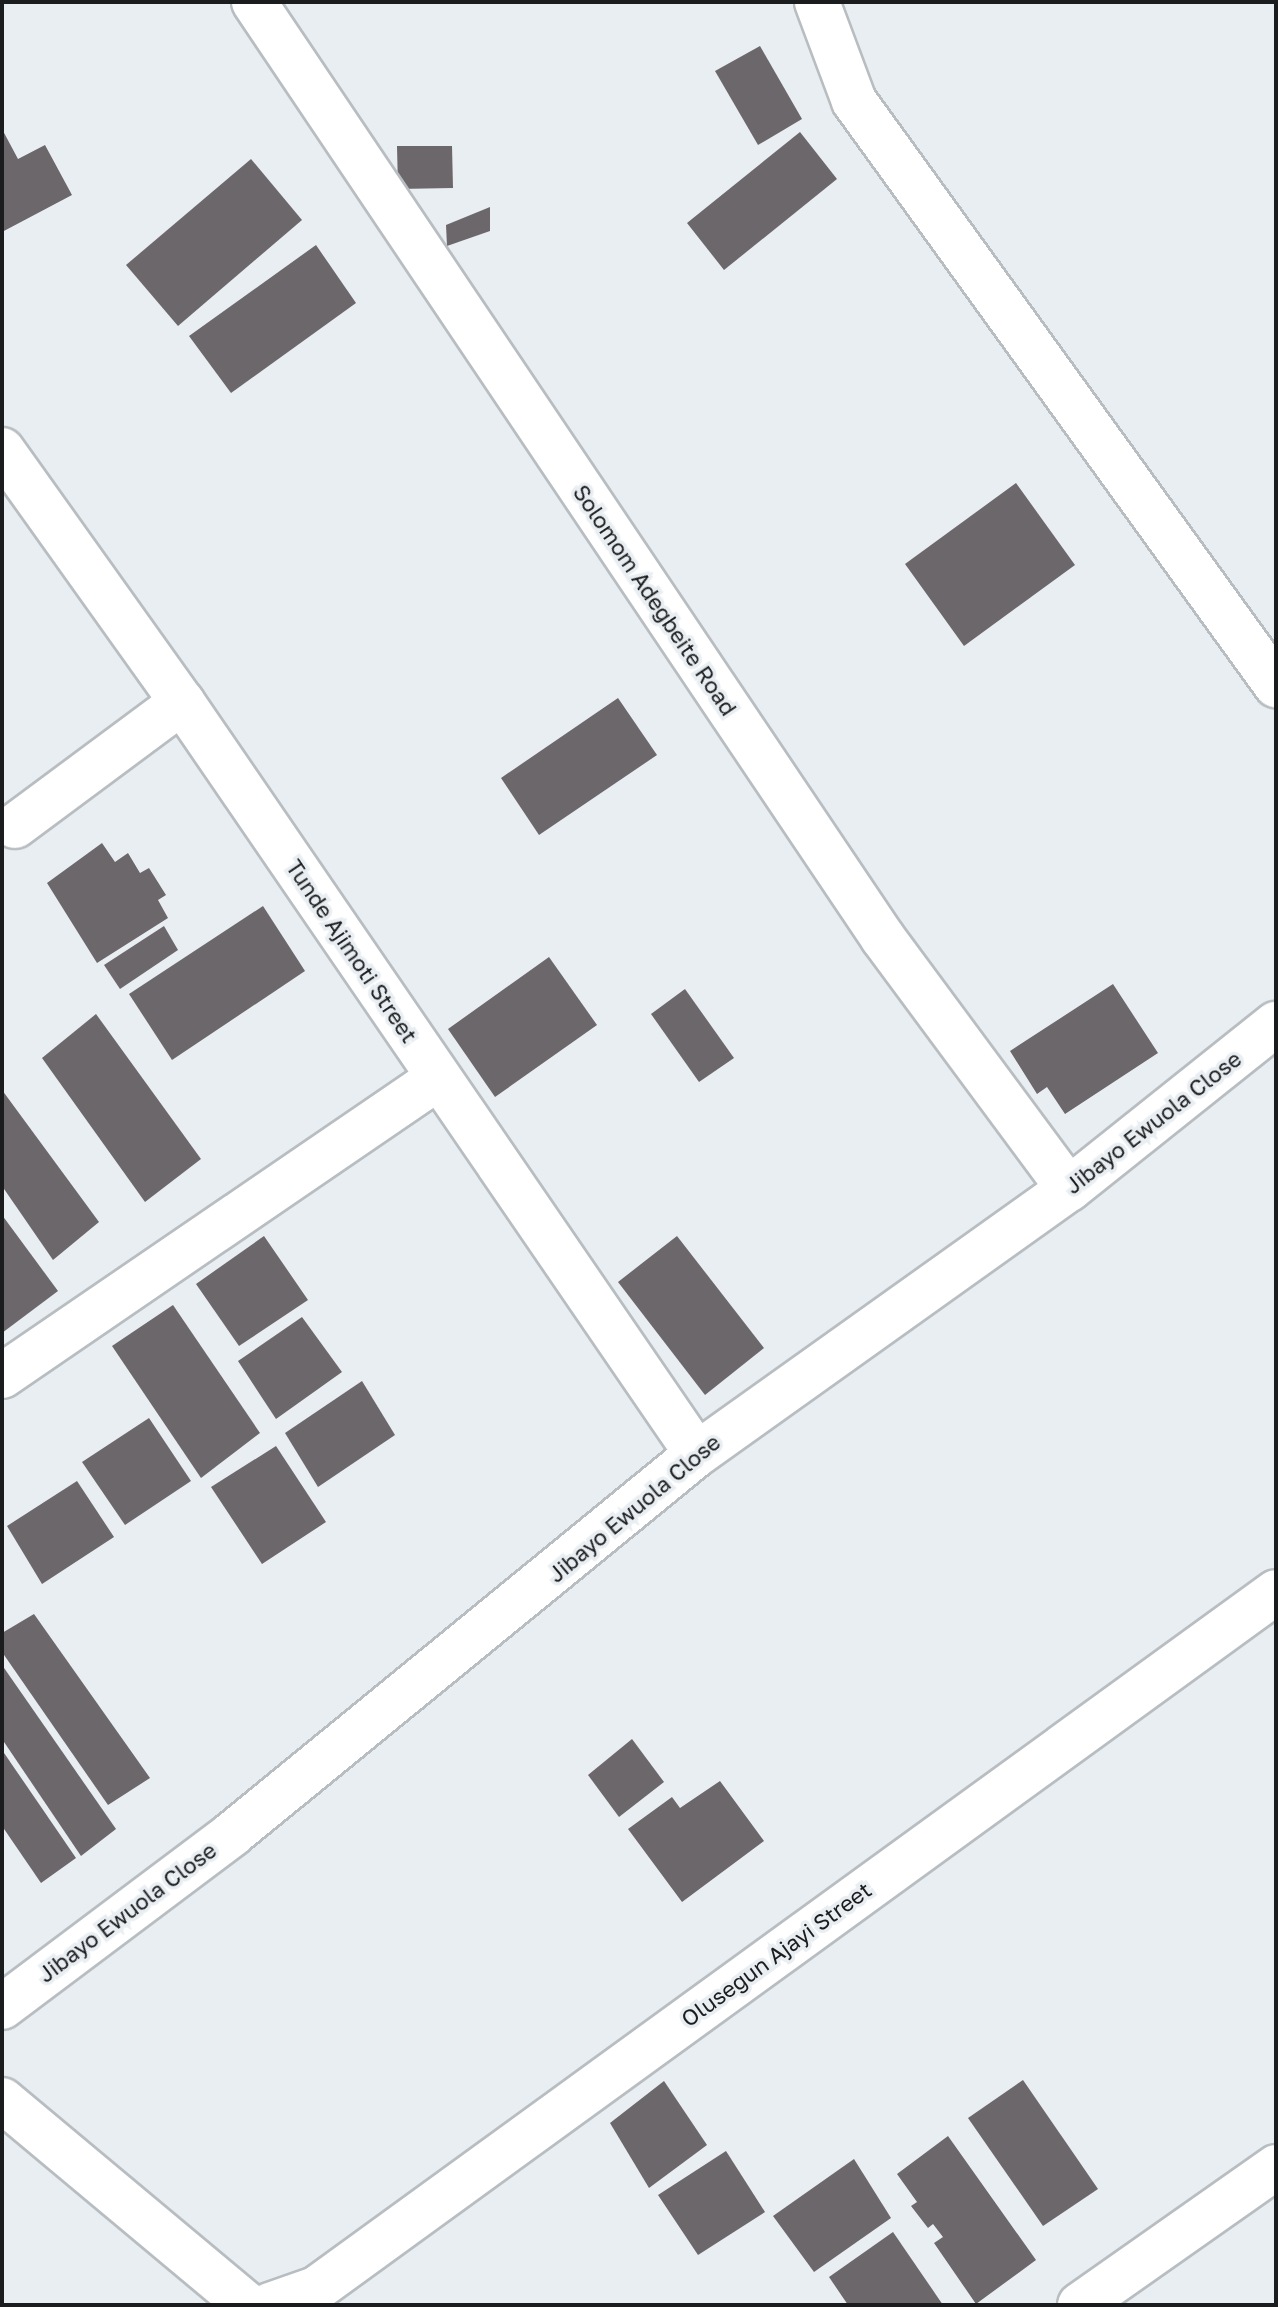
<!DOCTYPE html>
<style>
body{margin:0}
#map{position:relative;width:1278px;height:2307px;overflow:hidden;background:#e9eef2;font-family:"Golos Text",sans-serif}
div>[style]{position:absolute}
.building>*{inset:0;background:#6c676a}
.roads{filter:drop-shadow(2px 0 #b8bdc1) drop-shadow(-2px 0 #b8bdc1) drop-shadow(0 2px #b8bdc1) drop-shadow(0 -2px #b8bdc1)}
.minor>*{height:44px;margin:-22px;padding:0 22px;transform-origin:22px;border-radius:22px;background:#fff}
span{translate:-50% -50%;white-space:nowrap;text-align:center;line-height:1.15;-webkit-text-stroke:7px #e9eef2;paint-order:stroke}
.street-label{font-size:22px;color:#1b1c1e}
.frame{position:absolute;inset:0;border:4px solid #1b1c1e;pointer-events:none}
</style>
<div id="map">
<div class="building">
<i style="clip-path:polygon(760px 46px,802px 119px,758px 145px,715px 71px)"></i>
<i style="clip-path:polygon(2px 129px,18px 159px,45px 145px,72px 195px,2px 232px)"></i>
<i style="clip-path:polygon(800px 132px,837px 179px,724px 270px,687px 223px)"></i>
<i style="clip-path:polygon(397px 146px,452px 146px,453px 188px,398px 189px)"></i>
<i style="clip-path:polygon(251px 159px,302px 220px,178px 326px,126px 265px)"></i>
<i style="clip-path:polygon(490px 207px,490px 231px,447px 246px,446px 225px)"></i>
<i style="clip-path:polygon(316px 245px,356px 303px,231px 393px,189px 336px)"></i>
<i style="clip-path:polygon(1016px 483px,1075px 565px,964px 646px,905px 564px)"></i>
<i style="clip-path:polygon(618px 698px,657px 755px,539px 835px,501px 778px)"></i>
<i style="clip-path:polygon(102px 843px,115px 862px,128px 853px,140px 873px,149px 868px,166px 895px,158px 900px,168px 918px,97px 963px,47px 883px)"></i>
<i style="clip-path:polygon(263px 906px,305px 971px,172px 1060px,129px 994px)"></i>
<i style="clip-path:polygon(164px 926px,178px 950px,120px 989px,104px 965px)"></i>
<i style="clip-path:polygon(549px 957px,597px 1025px,495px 1097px,448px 1029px)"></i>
<i style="clip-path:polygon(1113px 984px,1158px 1053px,1065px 1114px,1047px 1087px,1037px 1094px,1010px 1051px)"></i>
<i style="clip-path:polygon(685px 989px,734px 1058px,699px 1082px,651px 1014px)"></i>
<i style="clip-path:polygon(96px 1014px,201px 1159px,145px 1202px,42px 1058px)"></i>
<i style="clip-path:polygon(2px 1090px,99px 1222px,53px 1260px,2px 1186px)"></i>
<i style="clip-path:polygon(2px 1215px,58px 1291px,2px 1333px)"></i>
<i style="clip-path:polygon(264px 1236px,308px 1300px,239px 1346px,196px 1284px)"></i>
<i style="clip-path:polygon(677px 1236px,764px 1348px,705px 1395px,618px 1282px)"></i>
<i style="clip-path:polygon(173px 1305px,260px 1433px,201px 1478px,112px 1346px)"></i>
<i style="clip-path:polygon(302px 1317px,342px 1372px,276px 1419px,238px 1361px)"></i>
<i style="clip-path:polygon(362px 1381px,395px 1435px,318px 1487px,285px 1433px)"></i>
<i style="clip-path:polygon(149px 1418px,191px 1481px,125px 1525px,82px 1462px)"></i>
<i style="clip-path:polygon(276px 1446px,326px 1522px,262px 1564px,211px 1487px)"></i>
<i style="clip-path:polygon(77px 1481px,114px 1537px,42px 1584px,7px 1526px)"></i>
<i style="clip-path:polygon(34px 1614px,150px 1778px,108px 1805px,2px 1652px,2px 1633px)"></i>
<i style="clip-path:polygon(2px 1665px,116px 1829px,81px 1856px,2px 1739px)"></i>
<i style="clip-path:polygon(632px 1739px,664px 1782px,619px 1817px,588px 1775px)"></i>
<i style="clip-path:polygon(2px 1750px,76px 1858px,41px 1883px,2px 1826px)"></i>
<i style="clip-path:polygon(720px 1781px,764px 1841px,682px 1902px,628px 1829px,672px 1797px,680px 1808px)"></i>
<i style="clip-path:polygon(1023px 2080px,1098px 2189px,1043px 2226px,968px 2118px)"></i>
<i style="clip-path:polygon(664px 2081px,707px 2145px,649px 2188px,610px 2123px)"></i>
<i style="clip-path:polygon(948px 2136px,1036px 2260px,976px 2304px,934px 2243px,943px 2237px,933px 2224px,928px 2228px,911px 2206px,917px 2202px,897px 2174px)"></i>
<i style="clip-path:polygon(726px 2151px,765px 2212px,698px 2255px,658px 2195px)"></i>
<i style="clip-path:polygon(854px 2159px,891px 2218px,814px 2272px,773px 2216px)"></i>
<i style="clip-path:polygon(893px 2232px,943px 2305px,848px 2305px,829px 2277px)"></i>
</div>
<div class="roads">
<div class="minor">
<i style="left:254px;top:2px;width:1128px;rotate:56.1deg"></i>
<i style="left:883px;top:938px;width:312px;rotate:53.5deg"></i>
<i style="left:817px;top:2px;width:106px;rotate:69.5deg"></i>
<i style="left:854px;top:101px;width:721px;rotate:54.15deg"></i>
<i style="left:2px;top:450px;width:310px;rotate:54.5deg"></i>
<i style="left:182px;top:702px;width:911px;rotate:55.6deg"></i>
<i style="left:15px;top:826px;width:208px;rotate:-36.6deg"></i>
<i style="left:2px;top:1376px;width:528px;rotate:-34.35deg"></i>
<i style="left:2px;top:2007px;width:288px;rotate:-36.9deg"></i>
<i style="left:232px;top:1834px;width:601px;rotate:-39.26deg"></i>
<i style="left:697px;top:1454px;width:457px;rotate:-35.5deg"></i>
<i style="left:1069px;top:1189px;width:265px;rotate:-38.6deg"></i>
<i style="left:2px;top:2100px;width:319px;rotate:39.9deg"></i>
<i style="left:270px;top:2305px;width:49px;rotate:-19.2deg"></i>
<i style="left:316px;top:2289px;width:1186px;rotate:-35.98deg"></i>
<i style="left:1080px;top:2305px;width:240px;rotate:-35.1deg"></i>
</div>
</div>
<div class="street-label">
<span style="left:655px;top:600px;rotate:56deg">Solomom Adegbeite Road</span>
<span style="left:352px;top:951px;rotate:56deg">Tunde Ajimoti Street</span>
<span style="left:1153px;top:1122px;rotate:-38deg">Jibayo Ewuola Close</span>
<span style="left:634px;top:1508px;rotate:-40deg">Jibayo Ewuola Close</span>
<span style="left:127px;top:1912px;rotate:-37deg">Jibayo Ewuola Close</span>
<span style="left:776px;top:1954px;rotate:-36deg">Olusegun Ajayi Street</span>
</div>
<div class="frame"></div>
</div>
